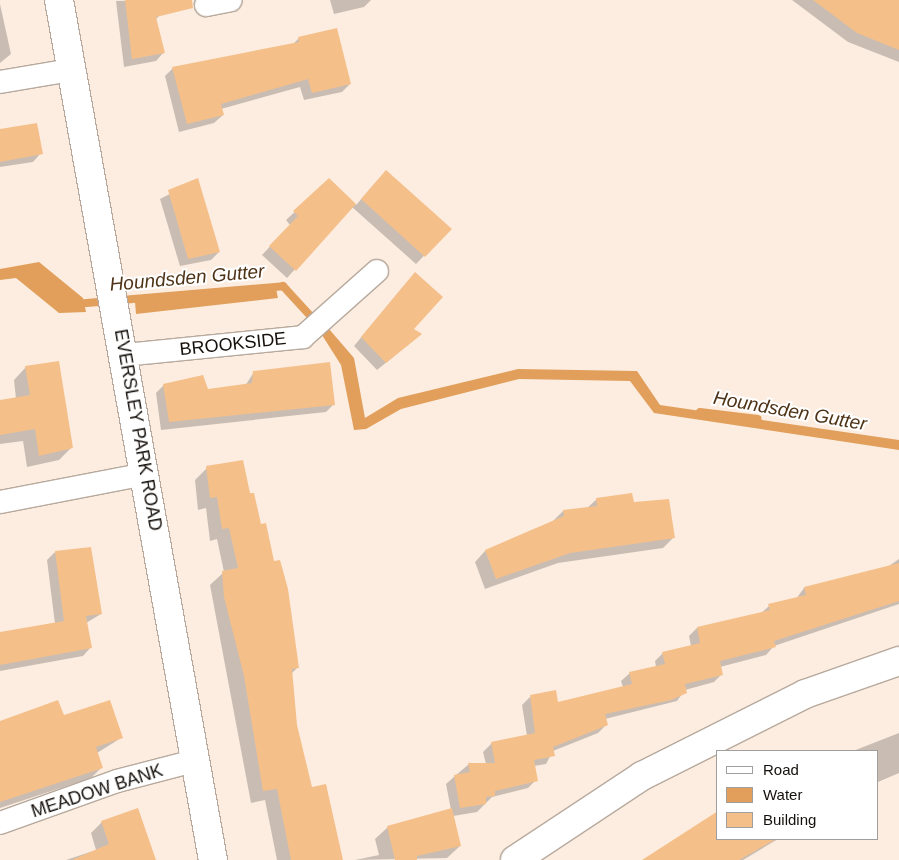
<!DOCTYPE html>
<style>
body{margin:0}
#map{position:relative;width:899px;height:860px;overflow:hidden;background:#fcede0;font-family:Arial,sans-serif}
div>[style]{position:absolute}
.water>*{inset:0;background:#e19f5b}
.shadow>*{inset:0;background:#0003}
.stream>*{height:8px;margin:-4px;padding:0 4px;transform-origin:4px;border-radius:4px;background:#e19f5b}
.building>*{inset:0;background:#f5bf8a}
.roads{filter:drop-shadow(1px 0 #b7a99d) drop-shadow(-1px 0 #b7a99d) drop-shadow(0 1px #b7a99d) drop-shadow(0 -1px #b7a99d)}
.minor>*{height:22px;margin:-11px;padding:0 11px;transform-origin:11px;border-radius:11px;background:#fff}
.tertiary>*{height:28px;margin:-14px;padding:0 14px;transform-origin:14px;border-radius:14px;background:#fff}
span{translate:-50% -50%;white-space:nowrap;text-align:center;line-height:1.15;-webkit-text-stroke:4px #fff;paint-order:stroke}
.street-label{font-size:18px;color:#15100c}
.water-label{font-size:19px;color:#4e3316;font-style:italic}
.legend{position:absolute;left:716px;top:750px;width:162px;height:90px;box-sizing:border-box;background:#fff;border:1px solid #a19f9e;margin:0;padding:6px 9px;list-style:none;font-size:15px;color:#15100c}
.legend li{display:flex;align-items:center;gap:10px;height:25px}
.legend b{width:25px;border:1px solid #a19f9e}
</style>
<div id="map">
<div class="water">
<i style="clip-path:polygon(39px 262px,83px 298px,86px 312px,59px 313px,16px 278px,0 280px,0 269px)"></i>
<i style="clip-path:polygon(276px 289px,278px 298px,136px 314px,135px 302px)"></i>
<i style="clip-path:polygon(329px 329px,354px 358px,365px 418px,398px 398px,518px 369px,637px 371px,660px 405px,899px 440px,899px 450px,654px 413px,630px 381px,519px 379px,401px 409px,366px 429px,354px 430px,341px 365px,322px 335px)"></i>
</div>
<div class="shadow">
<i style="clip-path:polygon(157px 0,160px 15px,155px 20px,164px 52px,156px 61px,124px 67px,116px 1px)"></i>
<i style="clip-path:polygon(330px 0,371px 0,364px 7px,334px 14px)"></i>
<i style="clip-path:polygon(792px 0,899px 0,899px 62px,848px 42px)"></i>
<i style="clip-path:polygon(0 4px,11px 54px,0 63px)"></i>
<i style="clip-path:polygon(336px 29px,350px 84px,342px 92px,304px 100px,300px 87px,221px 109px,223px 115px,214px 123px,179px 132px,165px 76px,173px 68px,292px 45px,298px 39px)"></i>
<i style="clip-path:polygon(0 130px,41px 153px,33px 162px,0 167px)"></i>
<i style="clip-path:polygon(197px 180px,219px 252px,211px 260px,180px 266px,160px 199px)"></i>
<i style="clip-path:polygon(329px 180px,356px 205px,378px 180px,450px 229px,416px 264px,352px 207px,287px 278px,262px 255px,290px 225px,286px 220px)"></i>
<i style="clip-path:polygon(407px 282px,412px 329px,420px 335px,377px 370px,354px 346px)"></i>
<i style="clip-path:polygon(26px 367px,71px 448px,59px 460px,27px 467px,23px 441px,0 444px,0 402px,16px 399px,14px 380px)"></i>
<i style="clip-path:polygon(254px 372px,334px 404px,326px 412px,161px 430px,156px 393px,164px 385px,207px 391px,245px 386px)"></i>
<i style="clip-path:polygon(207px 468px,249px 495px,298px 667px,291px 674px,296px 725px,311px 789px,341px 860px,277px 860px,265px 800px,251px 803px,210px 585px,224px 572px,217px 539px,210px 541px,206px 508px,198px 510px,195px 480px)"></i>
<i style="clip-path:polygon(597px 499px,633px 504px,674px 537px,663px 548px,558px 563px,485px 589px,475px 562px,485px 551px,552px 522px,563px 511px,587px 508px)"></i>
<i style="clip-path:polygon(55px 552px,101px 614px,86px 623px,91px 647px,83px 656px,0 671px,0 633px,55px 624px,47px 560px)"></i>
<i style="clip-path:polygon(899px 559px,899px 604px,774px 646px,766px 655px,720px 667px,722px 674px,714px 682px,685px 690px,677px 701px,605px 719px,606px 725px,598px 733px,553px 751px,546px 764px,534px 766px,536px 780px,528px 788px,492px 797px,477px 812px,453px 816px,460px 846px,447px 858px,355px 860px,379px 855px,375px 839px,388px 827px,451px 810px,446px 784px,455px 776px,469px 764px,486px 764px,483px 752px,492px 743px,527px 736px,522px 705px,530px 697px,557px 703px,623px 687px,621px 681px,630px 673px,656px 667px,655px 661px,663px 653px,691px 646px,689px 636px,697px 628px,761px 613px,769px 606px,796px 599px,804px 588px,886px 568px)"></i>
<i style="clip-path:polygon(63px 717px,121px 738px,97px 753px,102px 767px,91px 778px,0 808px,0 722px)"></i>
<i style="clip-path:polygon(899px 733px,899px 773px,878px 782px,878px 751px,853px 751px)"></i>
<i style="clip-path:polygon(718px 812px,718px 839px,778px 839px,743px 860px,646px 860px)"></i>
<i style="clip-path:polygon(102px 822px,155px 860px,66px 860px,96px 850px,91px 833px)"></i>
</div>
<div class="stream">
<i style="left:75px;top:304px;width:209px;rotate:-4.9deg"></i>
<i style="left:283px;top:286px;width:49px;rotate:47.5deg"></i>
<i style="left:700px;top:412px;width:58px;rotate:6.9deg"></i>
</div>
<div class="building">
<i style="clip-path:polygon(125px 0,192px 0,193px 8px,156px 17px,165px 53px,132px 59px)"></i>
<i style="clip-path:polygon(813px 0,899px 0,899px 50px,857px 33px)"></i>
<i style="clip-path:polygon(337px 28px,351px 84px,312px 93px,308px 79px,221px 104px,224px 115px,187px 124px,172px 67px,299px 42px,298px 37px)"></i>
<i style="clip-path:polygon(37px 123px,43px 154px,0 162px,0 129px)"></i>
<i style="clip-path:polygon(386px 170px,452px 229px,425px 257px,361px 199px)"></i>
<i style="clip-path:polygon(198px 178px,220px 252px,188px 259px,168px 190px)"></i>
<i style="clip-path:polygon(329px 178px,356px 204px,296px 271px,269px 246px,298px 216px,293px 211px)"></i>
<i style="clip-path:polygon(415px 272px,443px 297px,414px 329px,422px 334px,386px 363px,361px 337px)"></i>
<i style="clip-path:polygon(59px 361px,73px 448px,39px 456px,35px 429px,0 435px,0 400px,30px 395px,25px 366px)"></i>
<i style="clip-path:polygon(330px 362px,335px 405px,169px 422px,163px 384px,203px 375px,208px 389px,252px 383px,253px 371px)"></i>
<i style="clip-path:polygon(243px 460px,250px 493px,254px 493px,261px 524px,266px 523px,274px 561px,280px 560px,288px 589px,299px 668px,292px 669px,297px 725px,312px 787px,326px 784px,343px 860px,291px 860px,277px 789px,263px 791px,244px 676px,224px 597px,222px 571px,238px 568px,229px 528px,222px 529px,217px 497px,210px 498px,206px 466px)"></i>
<i style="clip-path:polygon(632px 493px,634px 502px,669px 499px,675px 538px,570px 553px,496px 579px,485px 550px,564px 516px,563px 510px,597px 506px,596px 498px)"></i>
<i style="clip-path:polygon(91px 547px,102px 614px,86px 616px,92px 648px,0 665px,0 632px,64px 621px,55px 551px)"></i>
<i style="clip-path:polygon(899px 563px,899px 601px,774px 641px,776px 647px,720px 661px,723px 675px,685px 684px,687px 693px,671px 700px,605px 714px,608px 725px,553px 747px,555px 756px,534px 760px,538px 781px,495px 791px,495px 796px,486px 797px,486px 804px,460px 808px,454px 775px,470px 772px,468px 763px,495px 763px,491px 742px,535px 733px,530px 695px,556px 690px,558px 702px,632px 684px,629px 672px,665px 664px,662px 652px,700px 643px,697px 627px,770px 610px,768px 604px,806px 595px,804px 587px)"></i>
<i style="clip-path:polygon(58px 700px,64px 715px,110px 700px,123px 738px,96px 747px,103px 768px,0 802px,0 721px)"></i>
<i style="clip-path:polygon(138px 808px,156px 860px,72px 860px,109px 844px,101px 821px)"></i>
<i style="clip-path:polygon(452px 808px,461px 846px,417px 856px,417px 860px,395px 860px,387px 826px)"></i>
<i style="clip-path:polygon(718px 811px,718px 839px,776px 839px,739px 860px,642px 860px)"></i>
</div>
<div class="roads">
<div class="minor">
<i style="left:206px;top:5px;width:25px;rotate:-11deg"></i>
<i style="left:0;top:82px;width:72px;rotate:-9.6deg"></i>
<i style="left:124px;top:355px;width:180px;rotate:-5.7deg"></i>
<i style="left:303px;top:337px;width:99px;rotate:-41.7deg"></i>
<i style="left:0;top:502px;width:149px;rotate:-10.9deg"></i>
<i style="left:0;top:823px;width:124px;rotate:-19.7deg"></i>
<i style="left:117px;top:781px;width:80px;rotate:-14.6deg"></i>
</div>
<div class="tertiary">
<i style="left:59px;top:0;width:874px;rotate:79.85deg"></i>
<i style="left:515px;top:860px;width:152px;rotate:-33.5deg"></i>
<i style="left:642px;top:776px;width:182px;rotate:-26.7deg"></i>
<i style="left:805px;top:694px;width:100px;rotate:-19.3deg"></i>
</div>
</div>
<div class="street-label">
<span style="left:233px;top:344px;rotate:-6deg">BROOKSIDE</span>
<span style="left:138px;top:430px;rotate:80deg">EVERSLEY PARK ROAD</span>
<span style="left:97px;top:791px;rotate:-18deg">MEADOW BANK</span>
</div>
<div class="water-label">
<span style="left:187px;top:278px;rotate:-5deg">Houndsden Gutter</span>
<span style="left:790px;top:411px;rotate:10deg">Houndsden Gutter</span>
</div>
<ul class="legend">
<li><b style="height:6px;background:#fff"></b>Road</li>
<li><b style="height:14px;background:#e19f5b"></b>Water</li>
<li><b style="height:14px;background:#f5bf8a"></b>Building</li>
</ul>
</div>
